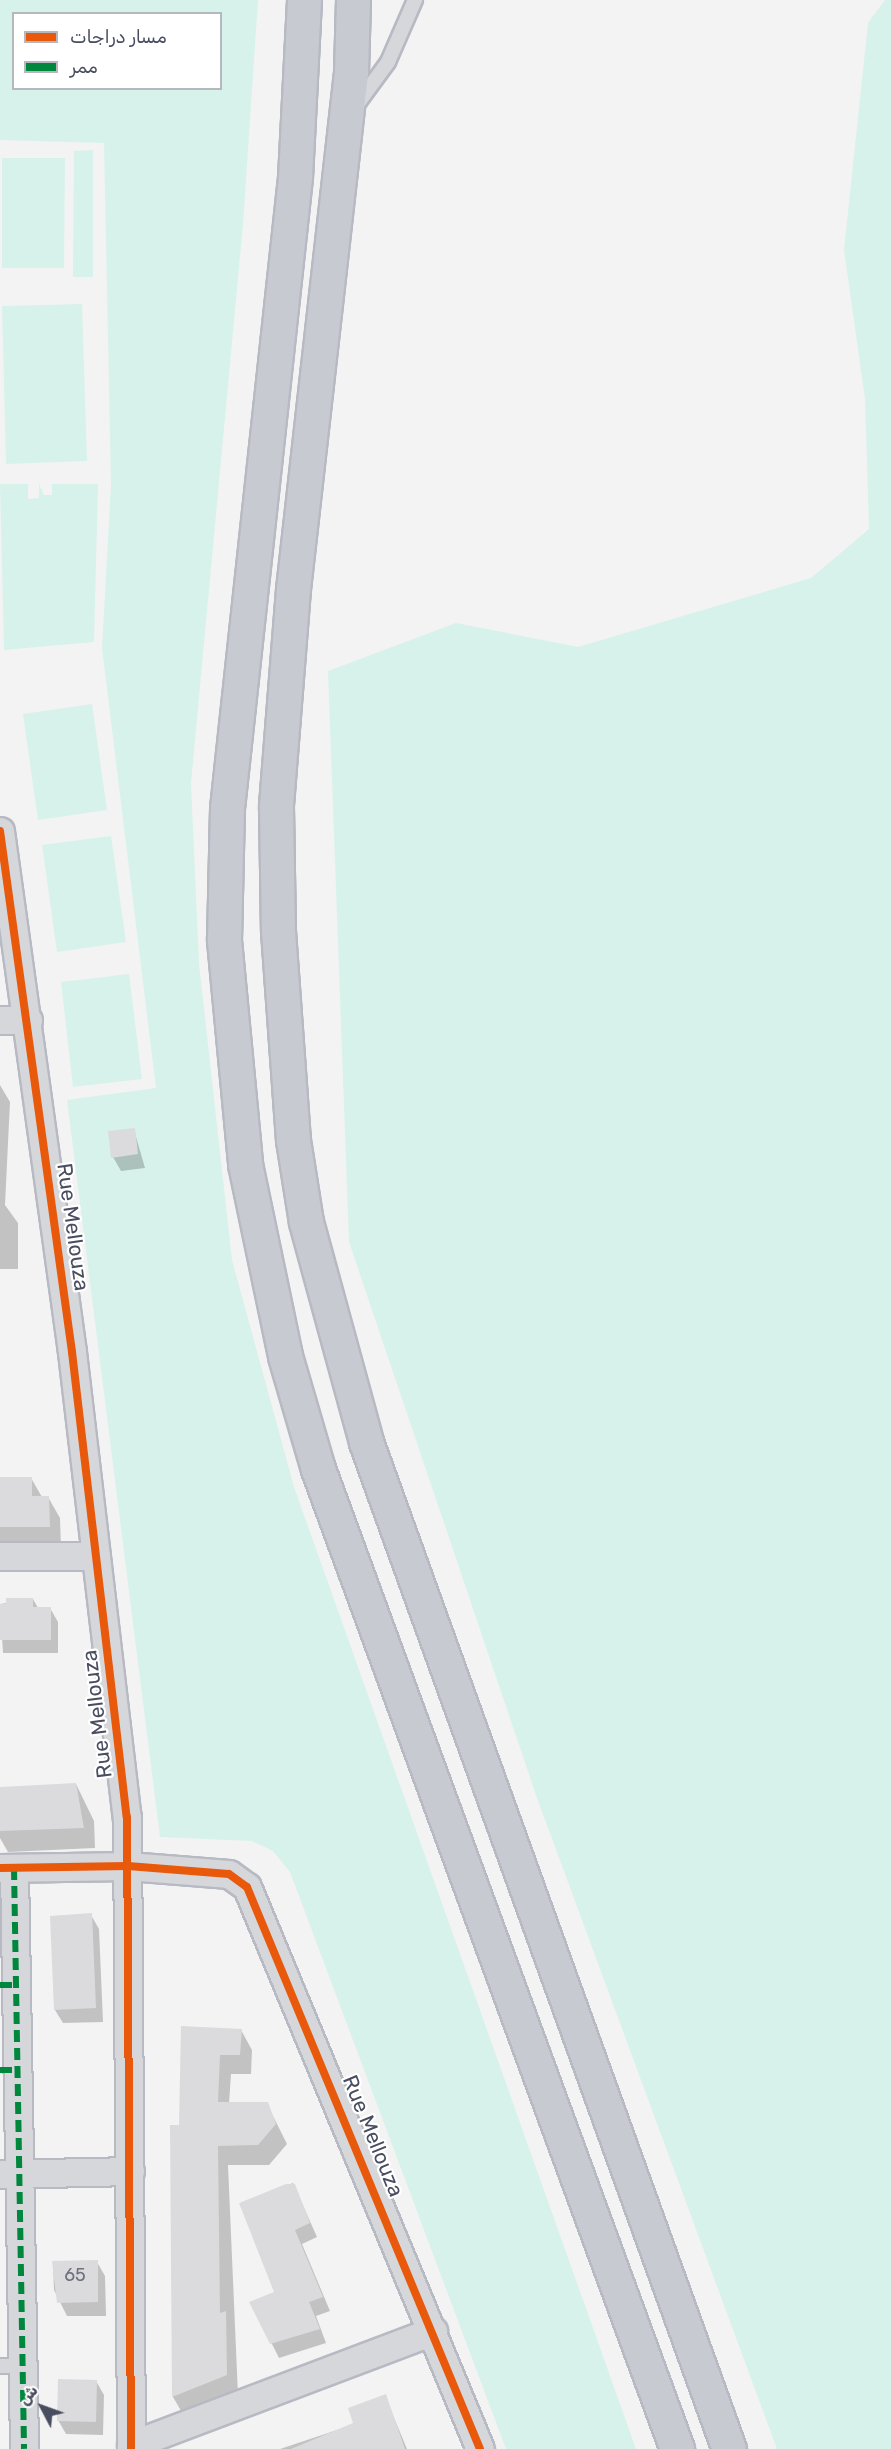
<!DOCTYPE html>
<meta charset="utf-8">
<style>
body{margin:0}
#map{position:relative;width:891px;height:2449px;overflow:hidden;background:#f3f3f3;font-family:Rubik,"Noto Sans Arabic",sans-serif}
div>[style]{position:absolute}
.green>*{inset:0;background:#d7f2eb}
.shadow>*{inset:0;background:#0003}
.building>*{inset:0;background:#dbdbdd}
.roads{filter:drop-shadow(2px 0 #b7b9c3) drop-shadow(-2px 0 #b7b9c3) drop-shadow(0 2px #b7b9c3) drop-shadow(0 -2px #b7b9c3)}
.service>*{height:14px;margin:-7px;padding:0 7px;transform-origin:7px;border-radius:7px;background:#d6d7da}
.minor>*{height:27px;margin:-13.5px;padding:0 13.5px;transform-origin:13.5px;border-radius:13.5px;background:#d6d7da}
.trunk>*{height:33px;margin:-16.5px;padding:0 16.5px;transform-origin:16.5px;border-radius:16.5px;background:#c8cad2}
.quiet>*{height:6px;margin-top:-3px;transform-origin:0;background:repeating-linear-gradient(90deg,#00873e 0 12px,transparent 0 18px)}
.cycleway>*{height:8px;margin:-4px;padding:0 4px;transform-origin:4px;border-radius:4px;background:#e8590c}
span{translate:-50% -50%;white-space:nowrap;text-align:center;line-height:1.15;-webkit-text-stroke:4.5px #fff;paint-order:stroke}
.number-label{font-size:18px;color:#6e7280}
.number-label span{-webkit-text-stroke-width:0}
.street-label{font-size:21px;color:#484d60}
.legend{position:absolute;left:12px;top:12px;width:210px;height:78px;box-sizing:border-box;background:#fff;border:2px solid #b6b8bf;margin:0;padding:8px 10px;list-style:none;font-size:18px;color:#484d60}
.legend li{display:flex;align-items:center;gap:12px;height:30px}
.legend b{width:30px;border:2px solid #b6b8bf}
.north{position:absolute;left:12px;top:2377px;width:60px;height:60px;-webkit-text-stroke:4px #fff;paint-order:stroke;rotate:311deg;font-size:16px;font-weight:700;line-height:24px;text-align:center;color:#484d60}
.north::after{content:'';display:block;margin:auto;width:21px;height:27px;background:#484d60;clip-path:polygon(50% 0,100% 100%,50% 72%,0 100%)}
</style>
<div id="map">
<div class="green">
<i style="clip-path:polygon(evenodd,0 0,258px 0,243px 224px,191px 783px,199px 964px,232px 1260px,294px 1487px,636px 2449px,506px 2449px,290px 1872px,273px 1851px,252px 1841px,160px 1837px,67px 1100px,156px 1088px,102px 648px,111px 484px,104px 143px,0 140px,0 0,14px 14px,220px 14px,220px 88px,14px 88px,14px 14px)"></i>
<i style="clip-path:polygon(885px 0,891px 0,891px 2449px,777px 2449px,537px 1798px,349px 1242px,328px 671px,456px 623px,578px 647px,811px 578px,869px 529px,865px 399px,844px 250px,868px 23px)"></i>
<i style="clip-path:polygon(93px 150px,93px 277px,73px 277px,74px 151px)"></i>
<i style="clip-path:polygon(2px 158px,65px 158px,64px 268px,2px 268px)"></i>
<i style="clip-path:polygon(82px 304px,87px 461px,6px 464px,2px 306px)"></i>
<i style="clip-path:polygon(0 484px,28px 484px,28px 499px,39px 498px,39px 484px,44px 495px,52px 495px,52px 484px,98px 484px,94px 642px,4px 650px)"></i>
<i style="clip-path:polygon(92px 704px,107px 810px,38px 820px,23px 714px)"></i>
<i style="clip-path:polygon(111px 836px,126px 942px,57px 952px,42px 845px)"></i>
<i style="clip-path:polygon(129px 974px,142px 1079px,73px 1087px,61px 982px)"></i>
</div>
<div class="shadow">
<i style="clip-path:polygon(0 1085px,10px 1102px,5px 1205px,18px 1223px,18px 1269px,0 1269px)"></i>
<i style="clip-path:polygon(134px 1130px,145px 1168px,121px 1171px,113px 1157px)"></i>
<i style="clip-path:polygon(0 1478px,31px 1478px,42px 1497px,48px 1497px,60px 1518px,61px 1547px,0 1547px)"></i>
<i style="clip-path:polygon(33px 1599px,38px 1608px,50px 1608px,58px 1622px,58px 1653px,3px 1653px,0 1604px)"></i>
<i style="clip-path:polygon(76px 1784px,94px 1821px,95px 1848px,8px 1852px,0 1838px,0 1788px)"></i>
<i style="clip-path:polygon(91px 1915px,99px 1929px,103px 2022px,63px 2023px,55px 2010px)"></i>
<i style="clip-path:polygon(182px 2028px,241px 2030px,252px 2050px,251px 2074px,231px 2074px,229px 2104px,267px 2104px,287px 2144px,269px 2165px,228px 2165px,238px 2395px,184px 2416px,173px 2397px,171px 2127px,181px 2127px)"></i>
<i style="clip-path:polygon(293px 2183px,317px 2237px,302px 2244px,330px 2311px,316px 2316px,326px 2343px,279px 2358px,251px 2302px,275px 2293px,241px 2204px)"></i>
<i style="clip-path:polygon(53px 2262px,97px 2262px,105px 2276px,106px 2316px,67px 2316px,54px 2290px)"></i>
<i style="clip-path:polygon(96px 2381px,104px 2395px,103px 2435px,66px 2434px,58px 2420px)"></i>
<i style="clip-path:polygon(385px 2396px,407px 2449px,280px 2449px,355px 2424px)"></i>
</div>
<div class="building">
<i style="clip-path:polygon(135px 1128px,138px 1154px,111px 1158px,108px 1131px)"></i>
<i style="clip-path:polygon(0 1477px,32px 1477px,32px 1496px,49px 1496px,50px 1527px,0 1527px)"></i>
<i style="clip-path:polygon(6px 1598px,33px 1598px,33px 1607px,51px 1607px,51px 1640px,0 1640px,0 1604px,6px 1604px)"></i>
<i style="clip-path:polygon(76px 1783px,84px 1828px,0 1831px,0 1787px)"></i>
<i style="clip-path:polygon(92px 1913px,96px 2008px,54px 2010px,50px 1916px)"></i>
<i style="clip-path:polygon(181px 2026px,242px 2029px,240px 2055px,220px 2055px,218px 2102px,268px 2102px,276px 2124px,258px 2145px,218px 2146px,220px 2313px,226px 2311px,227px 2375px,172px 2397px,170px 2125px,179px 2125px)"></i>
<i style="clip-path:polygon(286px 2184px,295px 2184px,310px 2223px,295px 2230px,323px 2297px,309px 2302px,320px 2329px,270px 2344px,249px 2302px,274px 2292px,239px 2203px)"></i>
<i style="clip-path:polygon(98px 2260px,98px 2302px,57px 2303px,52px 2261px)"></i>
<i style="clip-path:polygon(58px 2379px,97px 2380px,96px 2422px,57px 2421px)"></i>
<i style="clip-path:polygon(386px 2394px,405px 2449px,291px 2449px,353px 2423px,348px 2408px)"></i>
</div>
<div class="roads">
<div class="service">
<i style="left:353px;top:110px;width:59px;rotate:-53.9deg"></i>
<i style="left:388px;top:62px;width:68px;rotate:-66.5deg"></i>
<i style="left:0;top:2366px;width:23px"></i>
</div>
<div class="minor">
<i style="left:0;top:831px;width:526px;rotate:82.13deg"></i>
<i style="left:72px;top:1352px;width:468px;rotate:83.3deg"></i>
<i style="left:127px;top:1817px;width:632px;rotate:89.64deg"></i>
<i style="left:0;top:1020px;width:28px"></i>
<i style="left:0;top:1556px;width:96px"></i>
<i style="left:0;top:1868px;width:128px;rotate:-0.9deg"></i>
<i style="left:128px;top:1866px;width:101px;rotate:4.5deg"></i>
<i style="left:229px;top:1874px;width:22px;rotate:36deg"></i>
<i style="left:247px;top:1887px;width:608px;rotate:67.48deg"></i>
<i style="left:14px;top:1868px;width:581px;rotate:89.01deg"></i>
<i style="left:0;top:2174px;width:130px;rotate:-1.3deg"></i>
<i style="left:131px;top:2445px;width:323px;rotate:-20.7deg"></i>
</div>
<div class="trunk">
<i style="left:304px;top:0;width:177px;rotate:92.9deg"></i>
<i style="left:295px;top:177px;width:635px;rotate:96.15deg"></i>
<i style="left:227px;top:808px;width:132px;rotate:91.3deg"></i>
<i style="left:224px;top:940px;width:225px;rotate:84.6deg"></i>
<i style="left:245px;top:1164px;width:196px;rotate:78.2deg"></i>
<i style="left:285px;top:1356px;width:118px;rotate:73.7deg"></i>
<i style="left:318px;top:1469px;width:1044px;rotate:69.88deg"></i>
<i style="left:353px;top:0;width:72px;rotate:91.6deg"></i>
<i style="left:351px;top:72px;width:520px;rotate:96.4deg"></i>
<i style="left:293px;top:589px;width:219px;rotate:94.5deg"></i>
<i style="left:276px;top:807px;width:124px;rotate:89.1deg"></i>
<i style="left:278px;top:931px;width:210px;rotate:85.9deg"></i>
<i style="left:293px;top:1140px;width:83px;rotate:81deg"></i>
<i style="left:306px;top:1222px;width:228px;rotate:74.7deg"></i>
<i style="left:366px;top:1442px;width:1070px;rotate:70.18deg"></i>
</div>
</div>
<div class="quiet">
<i style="left:14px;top:1868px;width:581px;rotate:89.01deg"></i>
<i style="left:0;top:1985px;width:17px"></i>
<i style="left:0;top:2070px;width:18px"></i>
</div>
<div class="cycleway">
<i style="left:0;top:831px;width:526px;rotate:82.13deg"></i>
<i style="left:72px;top:1352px;width:468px;rotate:83.3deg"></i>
<i style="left:127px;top:1817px;width:632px;rotate:89.64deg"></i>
<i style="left:0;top:1868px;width:128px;rotate:-0.9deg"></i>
<i style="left:128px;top:1866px;width:101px;rotate:4.5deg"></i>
<i style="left:229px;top:1874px;width:22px;rotate:36deg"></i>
<i style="left:247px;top:1887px;width:608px;rotate:67.48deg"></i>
</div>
<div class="number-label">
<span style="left:75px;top:2275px">65</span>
</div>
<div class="street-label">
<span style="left:73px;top:1227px;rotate:82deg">Rue Mellouza</span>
<span style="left:97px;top:1714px;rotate:-97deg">Rue Mellouza</span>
<span style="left:373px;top:2136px;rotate:68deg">Rue Mellouza</span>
</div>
<ul class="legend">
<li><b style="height:8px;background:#e8590c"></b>مسار دراجات</li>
<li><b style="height:8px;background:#00873e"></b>ممر</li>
</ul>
<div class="north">ش</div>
</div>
